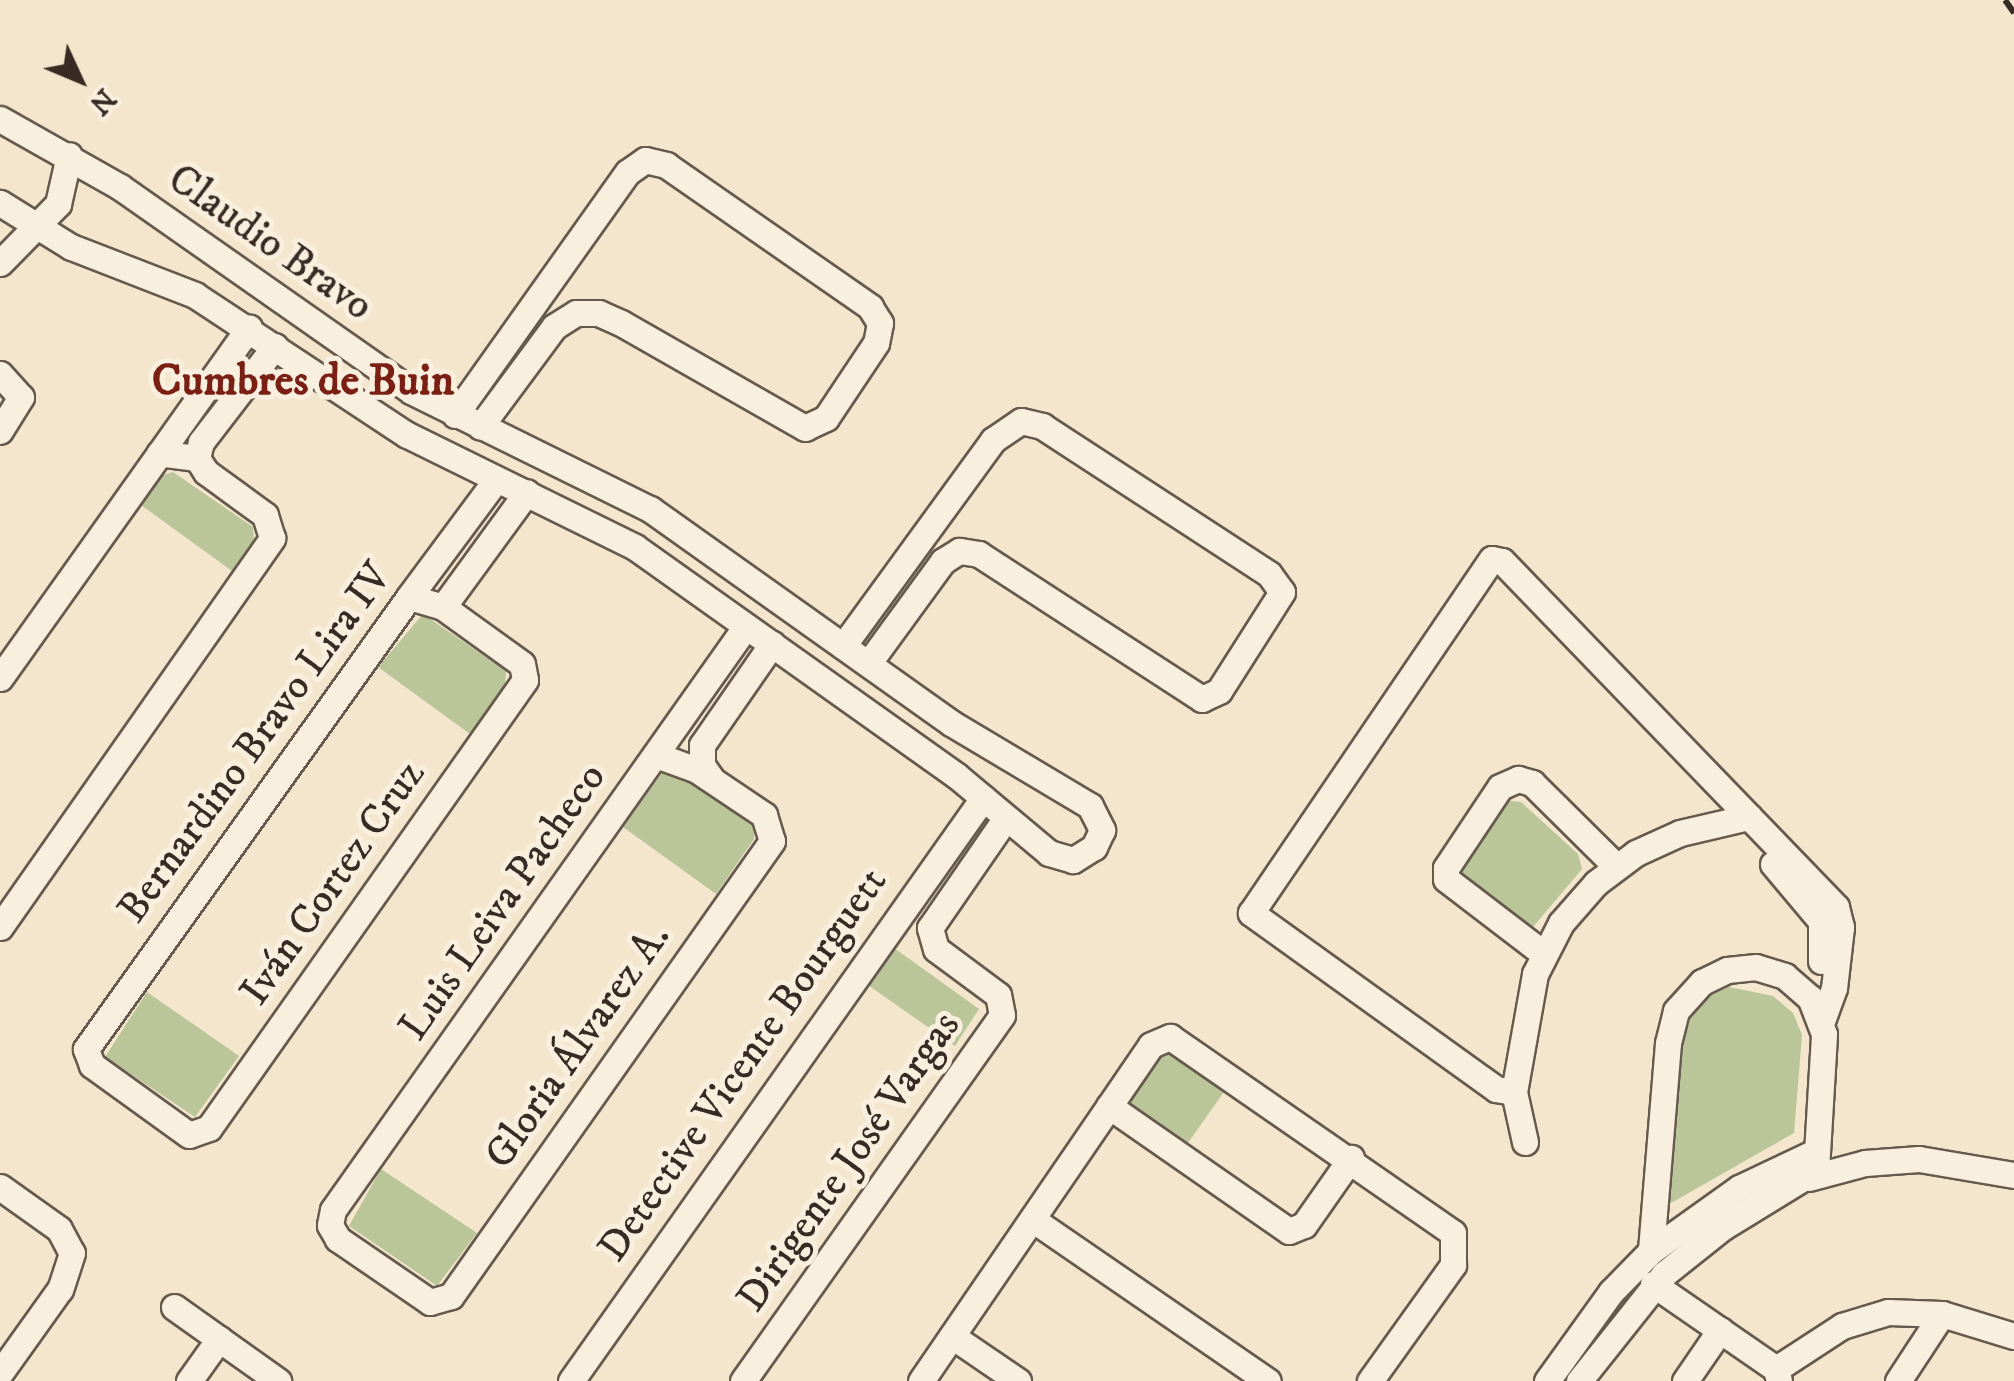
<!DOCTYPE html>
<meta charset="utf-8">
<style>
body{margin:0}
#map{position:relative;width:2014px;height:1381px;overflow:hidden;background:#f4e6cc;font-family:"IM FELL DW Pica",serif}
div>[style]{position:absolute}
.green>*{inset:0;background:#bac599}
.roads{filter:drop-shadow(2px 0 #665a4e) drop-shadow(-2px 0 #665a4e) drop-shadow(0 2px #665a4e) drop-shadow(0 -2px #665a4e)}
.street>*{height:25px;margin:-12.5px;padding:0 12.5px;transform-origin:12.5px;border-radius:12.5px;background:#f8efde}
.rail>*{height:6px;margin-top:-3px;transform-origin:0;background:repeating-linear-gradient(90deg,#372b24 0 18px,transparent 0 36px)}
span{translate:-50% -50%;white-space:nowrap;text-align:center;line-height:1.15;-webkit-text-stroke:10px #f8efde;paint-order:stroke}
.street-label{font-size:42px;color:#372b24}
.neighbourhood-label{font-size:45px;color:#7a1f14;font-weight:700}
.north{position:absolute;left:30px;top:30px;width:100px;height:100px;-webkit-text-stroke:8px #f8efde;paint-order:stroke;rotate:134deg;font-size:28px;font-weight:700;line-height:40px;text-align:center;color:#372b24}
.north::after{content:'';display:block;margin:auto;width:35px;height:45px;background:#372b24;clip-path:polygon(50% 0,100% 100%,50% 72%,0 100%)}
</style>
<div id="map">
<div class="green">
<i style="clip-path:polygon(173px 472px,253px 527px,254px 539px,232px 571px,141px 505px,163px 475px)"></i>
<i style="clip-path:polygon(423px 614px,506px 671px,505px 687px,470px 734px,378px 667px)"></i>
<i style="clip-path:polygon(664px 770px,676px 771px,754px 827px,754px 839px,716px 894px,623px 827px)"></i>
<i style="clip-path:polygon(1503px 800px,1521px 802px,1578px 854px,1582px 869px,1533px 927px,1519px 928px,1454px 880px,1454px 868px)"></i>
<i style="clip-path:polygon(890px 945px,979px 1009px,955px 1046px,865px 983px)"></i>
<i style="clip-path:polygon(1729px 987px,1773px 996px,1793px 1013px,1802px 1035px,1794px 1133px,1671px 1203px,1665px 1198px,1678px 1037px,1697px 1002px)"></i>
<i style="clip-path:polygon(147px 992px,239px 1056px,195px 1117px,105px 1057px)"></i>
<i style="clip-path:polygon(1167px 1052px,1224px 1092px,1185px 1147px,1121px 1101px,1153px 1056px)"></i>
<i style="clip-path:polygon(381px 1169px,477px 1233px,437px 1286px,349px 1226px)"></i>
</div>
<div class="roads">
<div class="street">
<i style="left:0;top:119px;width:138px;rotate:29.5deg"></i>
<i style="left:120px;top:187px;width:355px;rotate:35deg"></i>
<i style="left:411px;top:391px;width:267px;rotate:26.3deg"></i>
<i style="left:650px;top:509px;width:369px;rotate:35.4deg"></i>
<i style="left:951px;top:723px;width:162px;rotate:30.8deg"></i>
<i style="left:1090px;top:806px;width:27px;rotate:63deg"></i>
<i style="left:1102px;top:830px;width:19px;rotate:115deg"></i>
<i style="left:1094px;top:847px;width:25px;rotate:148deg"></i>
<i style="left:1073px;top:860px;width:25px;rotate:-164deg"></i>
<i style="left:1049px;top:853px;width:120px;rotate:-140.1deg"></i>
<i style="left:957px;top:776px;width:395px;rotate:-144.6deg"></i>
<i style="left:635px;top:547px;width:254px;rotate:-153.8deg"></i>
<i style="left:407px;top:435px;width:254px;rotate:-146.6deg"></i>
<i style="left:195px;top:295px;width:133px;rotate:-158.8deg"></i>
<i style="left:71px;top:247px;width:84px;rotate:-148.2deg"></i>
<i style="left:0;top:263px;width:83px;rotate:-45.5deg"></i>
<i style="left:58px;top:204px;width:50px;rotate:-77.3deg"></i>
<i style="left:0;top:374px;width:31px;rotate:48deg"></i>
<i style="left:21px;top:397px;width:40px;rotate:122deg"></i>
<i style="left:455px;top:415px;width:298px;rotate:-54.6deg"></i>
<i style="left:628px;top:172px;width:21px;rotate:-35deg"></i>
<i style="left:645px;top:160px;width:22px;rotate:13deg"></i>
<i style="left:666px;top:165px;width:249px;rotate:34.8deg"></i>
<i style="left:870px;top:307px;width:19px;rotate:58deg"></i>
<i style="left:880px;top:323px;width:20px;rotate:101deg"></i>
<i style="left:876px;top:343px;width:90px;rotate:123.7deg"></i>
<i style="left:826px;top:418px;width:23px;rotate:155deg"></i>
<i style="left:805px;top:428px;width:212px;rotate:-150.3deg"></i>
<i style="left:621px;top:323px;width:24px;rotate:-156deg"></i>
<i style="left:599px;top:313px;width:23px;rotate:180deg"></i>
<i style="left:576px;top:313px;width:26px;rotate:148deg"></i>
<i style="left:554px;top:327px;width:124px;rotate:126.5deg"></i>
<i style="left:197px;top:458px;width:16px;rotate:-76deg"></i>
<i style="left:201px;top:442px;width:121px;rotate:-52.4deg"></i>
<i style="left:409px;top:597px;width:35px;rotate:16deg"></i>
<i style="left:443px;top:607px;width:97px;rotate:35.8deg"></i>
<i style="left:522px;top:664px;width:16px;rotate:79deg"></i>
<i style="left:525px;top:680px;width:548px;rotate:125.2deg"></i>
<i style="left:209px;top:1128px;width:21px;rotate:161deg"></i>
<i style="left:189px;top:1135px;width:120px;rotate:-144.2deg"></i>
<i style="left:92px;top:1065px;width:17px;rotate:-111deg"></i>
<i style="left:86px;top:1049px;width:556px;rotate:-54.45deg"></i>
<i style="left:409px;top:597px;width:146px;rotate:-53.4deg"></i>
<i style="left:443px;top:607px;width:142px;rotate:-53.9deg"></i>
<i style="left:843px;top:646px;width:255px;rotate:-53.9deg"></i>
<i style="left:993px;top:440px;width:34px;rotate:-34deg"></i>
<i style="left:1021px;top:421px;width:22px;rotate:13deg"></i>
<i style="left:1042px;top:426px;width:271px;rotate:33.1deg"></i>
<i style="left:1269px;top:574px;width:22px;rotate:54deg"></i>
<i style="left:1282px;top:592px;width:117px;rotate:122.5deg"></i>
<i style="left:1219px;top:691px;width:19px;rotate:155deg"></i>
<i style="left:1202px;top:699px;width:266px;rotate:-147deg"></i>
<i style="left:979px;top:554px;width:20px;rotate:-171deg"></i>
<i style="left:959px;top:551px;width:19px;rotate:148deg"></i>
<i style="left:943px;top:561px;width:127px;rotate:126.1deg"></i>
<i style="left:0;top:678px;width:430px;rotate:-54.6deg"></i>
<i style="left:656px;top:755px;width:44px;rotate:20.1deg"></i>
<i style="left:697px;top:770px;width:81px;rotate:33.9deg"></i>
<i style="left:764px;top:815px;width:27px;rotate:73deg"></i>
<i style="left:772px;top:841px;width:557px;rotate:125.2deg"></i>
<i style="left:451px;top:1296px;width:22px;rotate:164deg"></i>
<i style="left:430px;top:1302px;width:112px;rotate:-145.6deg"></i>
<i style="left:338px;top:1239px;width:16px;rotate:-120deg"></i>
<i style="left:330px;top:1225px;width:15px;rotate:-79deg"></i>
<i style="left:333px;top:1210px;width:715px;rotate:-54.73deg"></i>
<i style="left:711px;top:778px;width:16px;rotate:-125deg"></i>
<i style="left:702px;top:765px;width:20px;rotate:-90deg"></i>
<i style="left:702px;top:745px;width:123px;rotate:-55.3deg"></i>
<i style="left:1773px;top:864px;width:75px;rotate:49.9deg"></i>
<i style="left:1821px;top:921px;width:40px;rotate:90deg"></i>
<i style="left:0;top:927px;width:475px;rotate:-55deg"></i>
<i style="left:272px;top:538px;width:24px;rotate:-107deg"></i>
<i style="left:265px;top:515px;width:73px;rotate:-143.9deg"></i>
<i style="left:206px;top:472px;width:17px;rotate:-123deg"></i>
<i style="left:197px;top:458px;width:38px;rotate:-173deg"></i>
<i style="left:1544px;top:954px;width:123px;rotate:-142.6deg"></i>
<i style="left:1446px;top:879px;width:11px;rotate:-90deg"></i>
<i style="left:1446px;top:868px;width:97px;rotate:-56.3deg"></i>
<i style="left:1500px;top:787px;width:20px;rotate:-24deg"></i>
<i style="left:1518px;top:779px;width:15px;rotate:16deg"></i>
<i style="left:1532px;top:783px;width:118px;rotate:44.7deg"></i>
<i style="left:1514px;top:1092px;width:18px;rotate:-171deg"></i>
<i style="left:1496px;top:1089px;width:302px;rotate:-144.3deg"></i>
<i style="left:1251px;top:913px;width:428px;rotate:-55.8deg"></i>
<i style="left:1492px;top:559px;width:10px;rotate:11deg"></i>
<i style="left:1502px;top:561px;width:481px;rotate:46deg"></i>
<i style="left:1836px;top:907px;width:21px;rotate:76deg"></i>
<i style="left:1841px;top:927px;width:61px;rotate:96.5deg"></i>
<i style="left:1834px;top:988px;width:35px;rotate:110deg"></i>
<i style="left:1109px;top:1106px;width:219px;rotate:34.8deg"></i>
<i style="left:1289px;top:1231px;width:16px;rotate:-22deg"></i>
<i style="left:1304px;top:1225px;width:82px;rotate:-55deg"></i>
<i style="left:1525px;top:1142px;width:51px;rotate:-102.4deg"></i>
<i style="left:1514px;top:1092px;width:120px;rotate:-79.9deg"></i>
<i style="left:1535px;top:974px;width:57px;rotate:-63deg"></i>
<i style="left:1561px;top:923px;width:53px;rotate:-48.8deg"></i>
<i style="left:1596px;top:883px;width:50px;rotate:-36.9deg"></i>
<i style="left:1636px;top:853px;width:48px;rotate:-24.4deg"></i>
<i style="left:1680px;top:833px;width:71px;rotate:-13.1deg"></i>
<i style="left:1809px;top:1178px;width:58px;rotate:-15deg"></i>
<i style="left:1865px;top:1163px;width:54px;rotate:-4.2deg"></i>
<i style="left:1919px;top:1159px;width:96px;rotate:9.6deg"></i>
<i style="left:0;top:1187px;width:72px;rotate:35.4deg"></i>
<i style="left:59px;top:1229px;width:27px;rotate:62deg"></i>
<i style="left:72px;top:1253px;width:38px;rotate:108deg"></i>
<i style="left:60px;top:1289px;width:103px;rotate:125.5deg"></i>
<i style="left:1032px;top:1219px;width:286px;rotate:34.5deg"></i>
<i style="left:1653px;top:1284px;width:150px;rotate:34.6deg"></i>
<i style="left:1776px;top:1369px;width:12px;rotate:76deg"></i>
<i style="left:174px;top:1307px;width:128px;rotate:35.4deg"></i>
<i style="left:952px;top:1336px;width:80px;rotate:34.3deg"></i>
<i style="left:1776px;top:1369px;width:79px;rotate:-33.1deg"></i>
<i style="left:1842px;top:1326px;width:48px;rotate:-16.9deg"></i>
<i style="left:1888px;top:1312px;width:54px;rotate:2.1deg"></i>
<i style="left:1942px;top:1314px;width:75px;rotate:17deg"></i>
<i style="left:189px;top:1381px;width:52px;rotate:-54.5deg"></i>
<i style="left:571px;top:1381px;width:714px;rotate:-54.75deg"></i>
<i style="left:743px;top:1381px;width:448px;rotate:-54.7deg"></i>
<i style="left:1002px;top:1015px;width:20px;rotate:-101deg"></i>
<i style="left:998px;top:995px;width:77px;rotate:-143.4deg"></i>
<i style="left:936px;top:949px;width:22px;rotate:-106deg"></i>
<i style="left:930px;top:928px;width:134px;rotate:-55.4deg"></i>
<i style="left:921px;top:1381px;width:407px;rotate:-55.6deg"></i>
<i style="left:1151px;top:1045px;width:21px;rotate:-23deg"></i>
<i style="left:1170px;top:1037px;width:344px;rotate:34.7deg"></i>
<i style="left:1453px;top:1233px;width:32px;rotate:90deg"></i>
<i style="left:1453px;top:1265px;width:143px;rotate:125.6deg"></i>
<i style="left:1547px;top:1381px;width:110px;rotate:-54.3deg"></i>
<i style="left:1611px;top:1292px;width:57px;rotate:-45.7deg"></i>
<i style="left:1651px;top:1251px;width:108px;rotate:-35.6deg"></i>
<i style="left:1739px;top:1188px;width:84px;rotate:-25.3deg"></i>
<i style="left:1579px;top:1381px;width:137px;rotate:-51.5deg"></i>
<i style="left:1664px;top:1274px;width:75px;rotate:-38.5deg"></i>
<i style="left:1723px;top:1227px;width:109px;rotate:-31.5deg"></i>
<i style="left:1816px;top:1170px;width:136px;rotate:-86.6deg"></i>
<i style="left:1824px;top:1034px;width:39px;rotate:-111deg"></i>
<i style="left:1810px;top:998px;width:33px;rotate:-139deg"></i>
<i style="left:1785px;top:976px;width:30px;rotate:-163deg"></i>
<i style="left:1756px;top:967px;width:29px;rotate:174deg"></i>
<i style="left:1727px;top:970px;width:28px;rotate:154deg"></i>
<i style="left:1702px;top:982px;width:39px;rotate:132deg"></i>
<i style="left:1676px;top:1011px;width:33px;rotate:104deg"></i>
<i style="left:1668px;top:1043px;width:209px;rotate:94.7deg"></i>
<i style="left:1685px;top:1381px;width:62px;rotate:-55.5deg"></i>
<i style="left:1898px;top:1381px;width:80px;rotate:-56.7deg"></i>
</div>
</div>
<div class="rail">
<i style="left:2005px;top:0;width:16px;rotate:55deg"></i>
</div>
<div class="street-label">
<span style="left:270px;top:243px;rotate:35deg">Claudio Bravo</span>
<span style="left:255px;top:743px;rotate:-54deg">Bernardino Bravo Lira IV</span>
<span style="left:333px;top:883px;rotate:-55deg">Iván Cortez Cruz</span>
<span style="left:503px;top:902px;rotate:-55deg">Luis Leiva Pacheco</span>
<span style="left:578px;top:1046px;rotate:-55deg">Gloria Álvarez A.</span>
<span style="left:743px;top:1065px;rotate:-55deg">Detective Vicente Bourguett</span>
<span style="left:849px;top:1162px;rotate:-55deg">Dirigente José Vargas</span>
</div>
<div class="neighbourhood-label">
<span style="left:303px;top:382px">Cumbres de Buin</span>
</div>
<div class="north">N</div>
</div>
